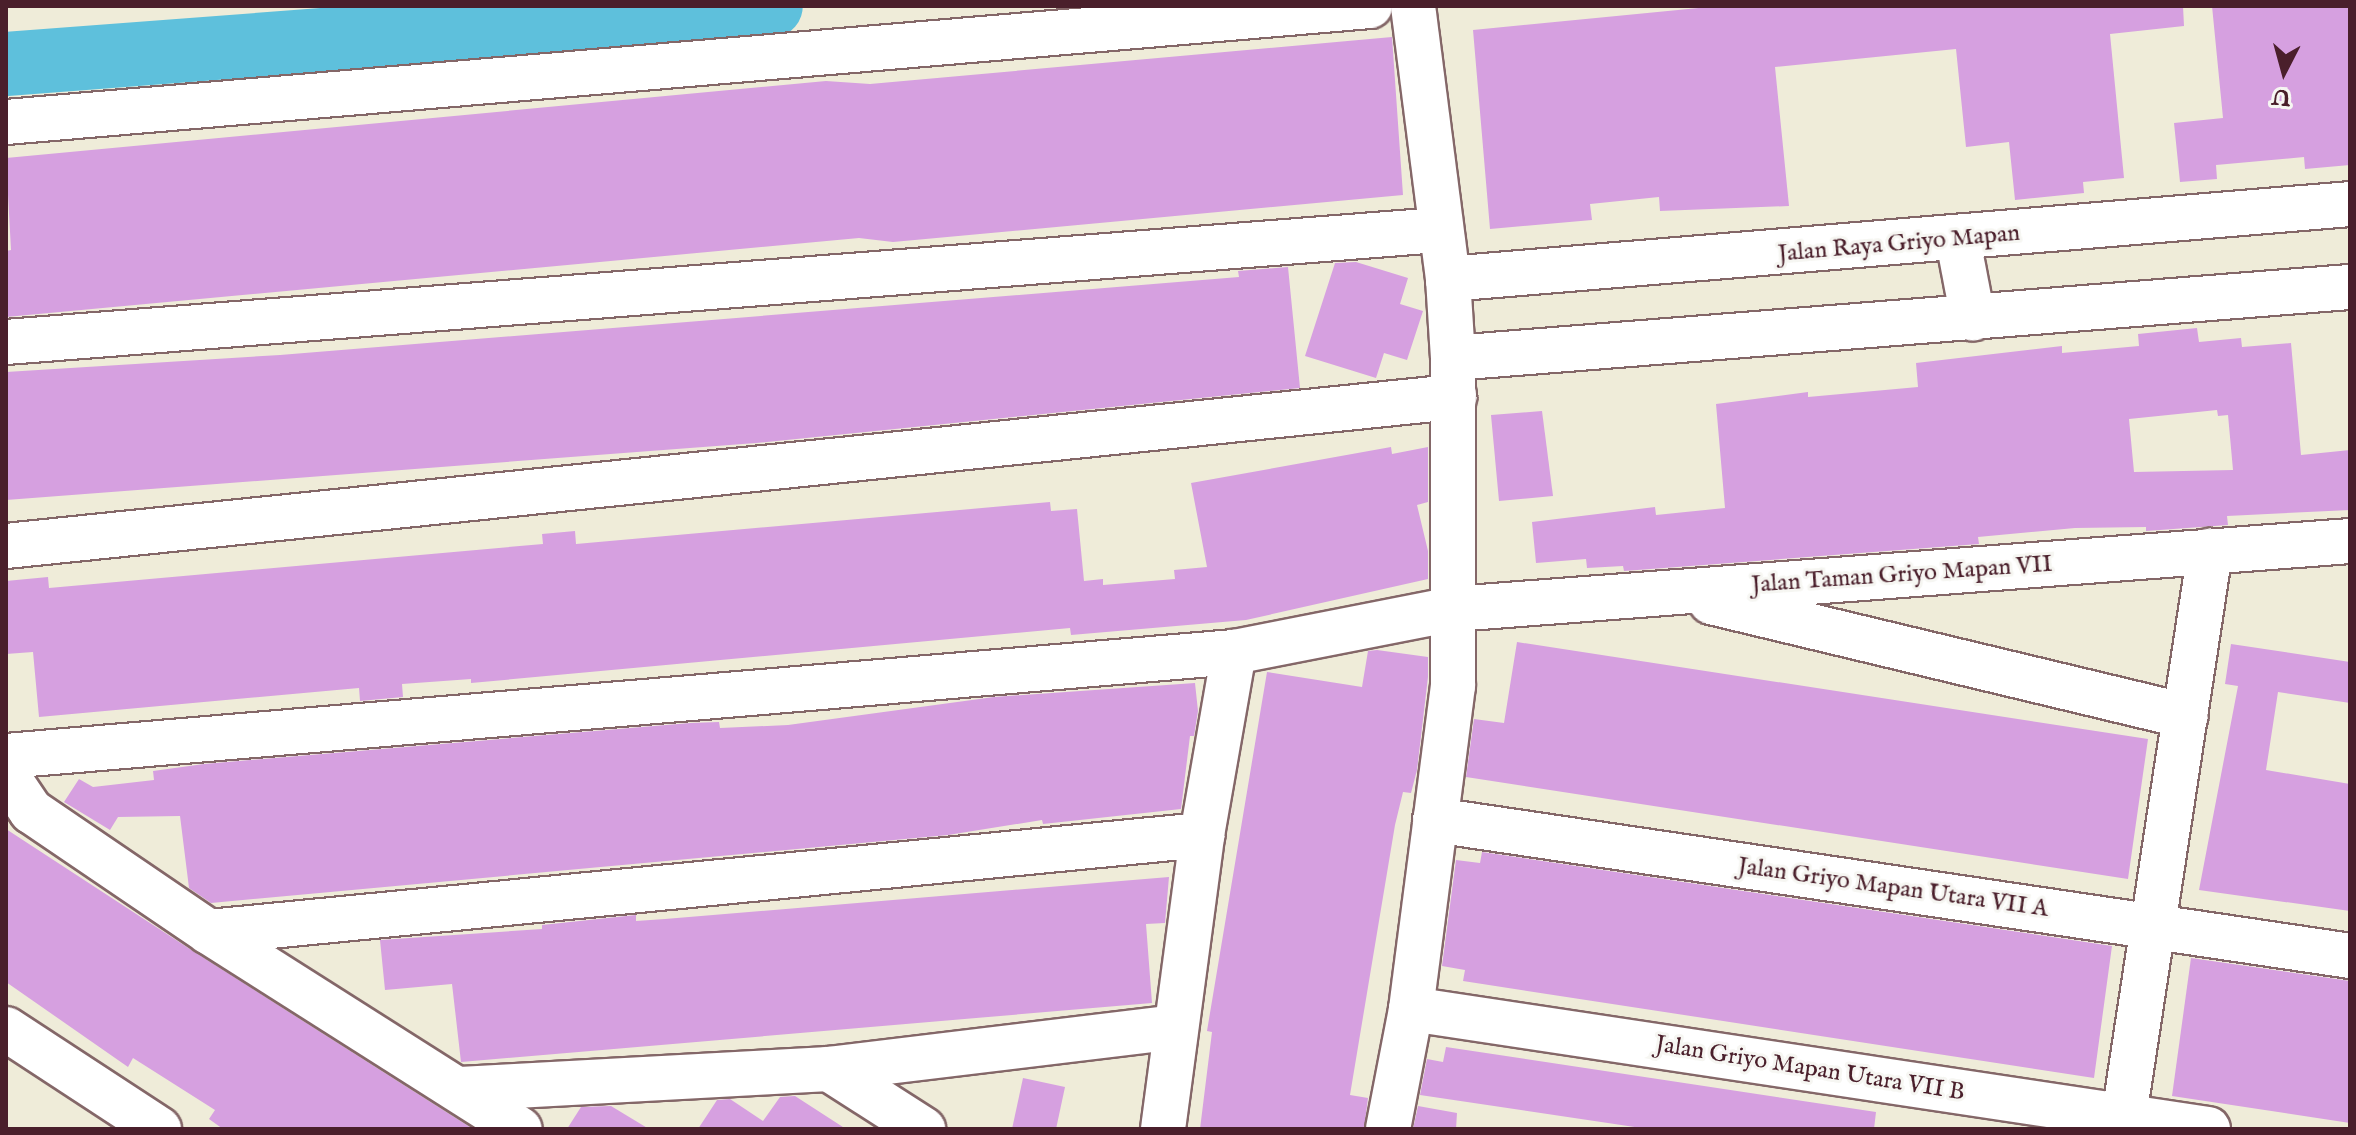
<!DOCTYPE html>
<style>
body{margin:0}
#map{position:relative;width:2356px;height:1135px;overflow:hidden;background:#efecd9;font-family:"IM FELL English",serif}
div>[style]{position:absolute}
.river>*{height:64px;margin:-32px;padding:0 32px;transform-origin:32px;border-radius:32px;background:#5ec0dc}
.building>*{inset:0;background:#d6a0e0}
.roads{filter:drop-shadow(2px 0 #846768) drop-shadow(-2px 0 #846768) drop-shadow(0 2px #846768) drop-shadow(0 -2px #846768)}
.minor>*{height:44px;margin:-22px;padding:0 22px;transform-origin:22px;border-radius:22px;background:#fff}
span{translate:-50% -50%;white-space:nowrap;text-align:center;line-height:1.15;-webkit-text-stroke:6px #f6f6f2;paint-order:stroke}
.street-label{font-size:24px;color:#4a1f2b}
.frame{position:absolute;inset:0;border:8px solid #4a1f2b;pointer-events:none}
.north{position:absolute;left:2244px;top:32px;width:80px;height:80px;-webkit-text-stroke:6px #f6f6f2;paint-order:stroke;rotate:186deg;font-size:22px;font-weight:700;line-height:32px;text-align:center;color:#4a1f2b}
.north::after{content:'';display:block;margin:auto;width:28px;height:36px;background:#4a1f2b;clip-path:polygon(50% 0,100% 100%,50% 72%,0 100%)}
</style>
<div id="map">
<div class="river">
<i style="left:6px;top:64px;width:767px;rotate:-4.34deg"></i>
</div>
<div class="building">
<i style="clip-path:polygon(1719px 6px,2183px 6px,2184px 26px,2110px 34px,2124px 178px,2083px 182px,2084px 193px,2015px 200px,2009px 142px,1966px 147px,1956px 49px,1775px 67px,1789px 206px,1660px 211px,1659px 197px,1590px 204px,1592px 220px,1490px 229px,1473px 30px)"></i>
<i style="clip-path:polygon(2212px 6px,2350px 6px,2350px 165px,2305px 169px,2304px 157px,2216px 165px,2217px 179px,2180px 182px,2174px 123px,2223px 118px)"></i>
<i style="clip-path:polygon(1392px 37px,1403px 195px,893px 242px,859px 238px,6px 317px,6px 251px,11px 250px,6px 158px,826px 81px,870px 84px)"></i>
<i style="clip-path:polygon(1356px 262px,1408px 278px,1400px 304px,1423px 311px,1407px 360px,1384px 353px,1376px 378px,1305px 356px,1335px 263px)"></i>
<i style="clip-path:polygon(1288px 267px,1300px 388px,756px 443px,6px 500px,6px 372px,280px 355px,1239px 277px,1238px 271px)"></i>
<i style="clip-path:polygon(evenodd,2197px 328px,2199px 342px,2241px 338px,2242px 347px,2291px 343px,2301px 455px,2350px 450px,2350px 510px,2227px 516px,2228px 525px,2146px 531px,2146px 527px,2075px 528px,1978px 537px,1979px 544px,1624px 571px,1623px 566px,1587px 568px,1586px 559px,1536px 563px,1532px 522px,1655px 507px,1656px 515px,1725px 508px,1716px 404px,1808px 392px,1808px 397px,1918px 387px,1916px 363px,2062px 346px,2062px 353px,2139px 346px,2138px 334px,2197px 328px,2217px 410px,2218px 416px,2228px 415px,2233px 470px,2134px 472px,2129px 419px,2217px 410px)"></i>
<i style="clip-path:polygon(1542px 411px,1553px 496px,1499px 501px,1491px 415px)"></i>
<i style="clip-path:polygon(1391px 447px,1392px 454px,1428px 447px,1428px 502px,1417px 505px,1428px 551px,1428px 579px,1246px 620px,1071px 635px,1070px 628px,471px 683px,471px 679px,402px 684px,403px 697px,360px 701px,359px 688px,39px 717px,33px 652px,6px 654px,6px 581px,48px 577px,49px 588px,543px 544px,542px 534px,575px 531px,576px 544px,1050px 502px,1051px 511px,1077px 509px,1084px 581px,1103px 579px,1103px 585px,1175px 579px,1174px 570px,1207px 567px,1191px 483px)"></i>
<i style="clip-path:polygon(1517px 642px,2148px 739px,2128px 879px,1466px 777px,1474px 719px,1504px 723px)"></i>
<i style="clip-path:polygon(2231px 644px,2350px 662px,2350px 703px,2278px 692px,2266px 770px,2350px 784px,2350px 911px,2199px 890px,2238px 686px,2225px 684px)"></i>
<i style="clip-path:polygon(1377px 650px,1428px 657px,1428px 677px,1417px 770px,1411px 793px,1403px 792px,1395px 825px,1350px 1095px,1368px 1098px,1364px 1129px,1200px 1129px,1212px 1032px,1207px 1031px,1267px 672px,1362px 687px,1368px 651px)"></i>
<i style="clip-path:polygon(1195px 683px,1198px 711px,1194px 736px,1190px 736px,1181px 809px,1043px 824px,1042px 820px,948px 835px,211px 903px,189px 888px,180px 816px,118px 817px,110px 830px,64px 802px,79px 779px,93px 787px,154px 780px,153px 771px,204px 764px,690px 723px,719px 722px,720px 728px,788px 725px,994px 697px)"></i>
<i style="clip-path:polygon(6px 829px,196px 953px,473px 1129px,223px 1129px,209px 1119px,215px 1110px,133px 1058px,128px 1067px,6px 982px)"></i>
<i style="clip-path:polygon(1482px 852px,2112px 946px,2094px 1078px,1463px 981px,1465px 970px,1442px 966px,1456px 860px,1480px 863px)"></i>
<i style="clip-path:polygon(1169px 877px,1165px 923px,1146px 924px,1152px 1003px,461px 1062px,452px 984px,385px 990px,380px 940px,542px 929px,542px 925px,636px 915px,636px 921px,665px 919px)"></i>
<i style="clip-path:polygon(2191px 958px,2350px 981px,2350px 1123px,2172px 1096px)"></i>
<i style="clip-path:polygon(1446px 1047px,1876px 1112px,1874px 1129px,1648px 1129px,1420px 1095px,1427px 1059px,1443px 1062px)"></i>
<i style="clip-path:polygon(1023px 1078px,1065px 1087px,1056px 1129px,1012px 1129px)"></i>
<i style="clip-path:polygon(795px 1096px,846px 1129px,698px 1129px,717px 1100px,730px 1099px,763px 1121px,780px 1097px)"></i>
<i style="clip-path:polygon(611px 1106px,649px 1129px,567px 1129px,581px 1107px)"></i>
<i style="clip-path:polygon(1418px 1106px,1457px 1113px,1456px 1129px,1413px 1129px)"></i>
</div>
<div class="roads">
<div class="minor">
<i style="left:6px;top:122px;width:1369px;rotate:-4.86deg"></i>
<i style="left:1958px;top:240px;width:80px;rotate:79.2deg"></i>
<i style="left:1448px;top:279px;width:905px;rotate:-4.75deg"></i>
<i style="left:6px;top:342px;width:1438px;rotate:-4.47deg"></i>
<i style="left:1453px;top:358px;width:900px;rotate:-4.53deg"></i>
<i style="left:6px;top:546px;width:1456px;rotate:-5.88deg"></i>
<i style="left:1711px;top:602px;width:488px;rotate:13.5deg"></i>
<i style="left:6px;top:756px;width:1232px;rotate:-4.84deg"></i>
<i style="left:1234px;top:652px;width:224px;rotate:-11.1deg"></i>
<i style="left:1454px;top:609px;width:899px;rotate:-4.34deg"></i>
<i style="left:6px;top:774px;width:45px;rotate:56deg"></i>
<i style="left:31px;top:811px;width:215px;rotate:34.2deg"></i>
<i style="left:209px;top:932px;width:368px;rotate:32.4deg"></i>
<i style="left:1435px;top:820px;width:925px;rotate:8.45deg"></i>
<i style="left:209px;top:932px;width:998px;rotate:-5.58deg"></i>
<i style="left:1411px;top:1009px;width:806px;rotate:8.56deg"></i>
<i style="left:6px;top:1029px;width:183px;rotate:33.2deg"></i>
<i style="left:829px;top:1069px;width:112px;rotate:32.6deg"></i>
<i style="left:459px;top:1089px;width:371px;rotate:-3.1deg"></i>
<i style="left:829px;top:1069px;width:348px;rotate:-6.9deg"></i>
<i style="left:1163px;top:1129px;width:297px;rotate:-82.4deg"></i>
<i style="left:1202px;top:835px;width:186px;rotate:-80.1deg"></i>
<i style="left:1388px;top:1129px;width:122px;rotate:-79.1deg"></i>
<i style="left:1411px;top:1009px;width:326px;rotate:-82.6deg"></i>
<i style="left:1453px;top:686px;width:328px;rotate:-90deg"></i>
<i style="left:1453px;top:358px;width:79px;rotate:-93.6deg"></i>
<i style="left:1448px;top:279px;width:275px;rotate:-97.3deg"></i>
<i style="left:2122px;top:1129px;width:585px;rotate:-81.34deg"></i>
</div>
</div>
<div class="street-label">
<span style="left:1899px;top:244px;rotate:-5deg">Jalan Raya Griyo Mapan</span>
<span style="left:1902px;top:575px;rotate:-4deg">Jalan Taman Griyo Mapan VII</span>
<span style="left:1893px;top:888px;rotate:8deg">Jalan Griyo Mapan Utara VII A</span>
<span style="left:1810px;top:1069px;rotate:9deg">Jalan Griyo Mapan Utara VII B</span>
</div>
<div class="frame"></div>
<div class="north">U</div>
</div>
